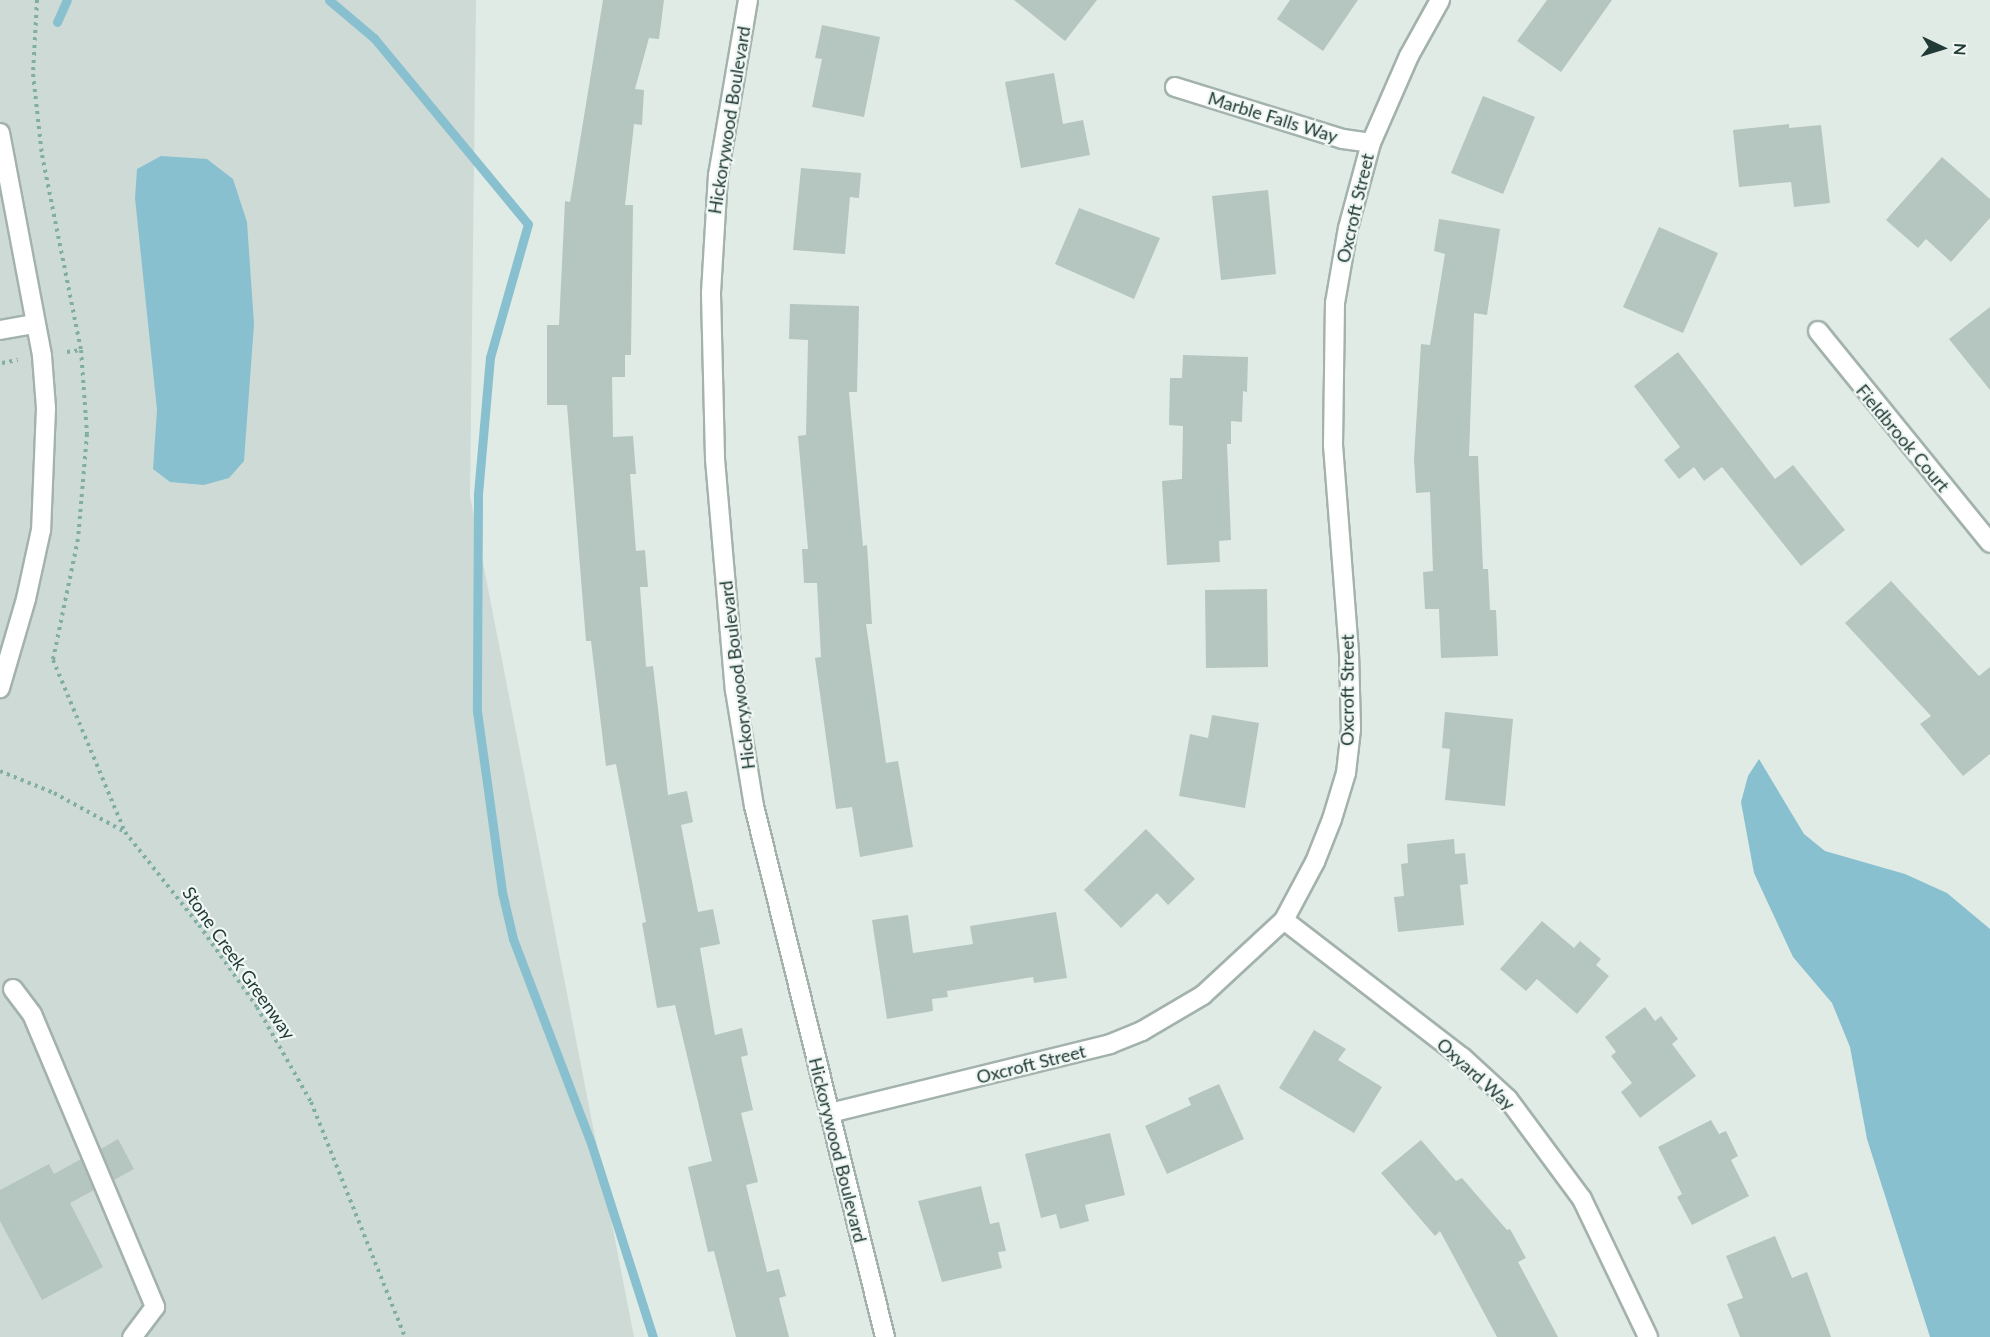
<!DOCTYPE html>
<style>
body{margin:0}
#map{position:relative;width:1990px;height:1337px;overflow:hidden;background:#e0ebe6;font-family:Lato,sans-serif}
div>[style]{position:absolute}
.built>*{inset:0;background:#cedad6}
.water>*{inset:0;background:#89c0cf}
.stream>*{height:9px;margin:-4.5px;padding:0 4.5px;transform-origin:4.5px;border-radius:4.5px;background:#89c0cf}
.building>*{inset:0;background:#b5c5c0}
.path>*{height:4px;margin-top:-2px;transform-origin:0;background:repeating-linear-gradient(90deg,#81aea2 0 3px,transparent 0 7.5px)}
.roads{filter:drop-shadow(2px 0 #a3b2ad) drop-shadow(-2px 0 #a3b2ad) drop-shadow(0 2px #a3b2ad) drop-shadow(0 -2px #a3b2ad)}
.minor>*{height:18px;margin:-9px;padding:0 9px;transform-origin:9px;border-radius:9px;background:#fff}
span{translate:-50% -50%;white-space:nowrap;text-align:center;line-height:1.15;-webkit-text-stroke:4.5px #f0f7f4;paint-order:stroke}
.street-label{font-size:18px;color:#213a35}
.north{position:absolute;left:1912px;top:18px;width:60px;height:60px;-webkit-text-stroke:4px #f0f7f4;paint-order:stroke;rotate:94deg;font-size:16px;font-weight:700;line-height:24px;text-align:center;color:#213a35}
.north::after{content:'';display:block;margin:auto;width:21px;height:27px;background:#213a35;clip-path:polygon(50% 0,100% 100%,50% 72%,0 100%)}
</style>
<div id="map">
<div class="built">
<i style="clip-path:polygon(0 0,476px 0,470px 496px,634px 1337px,0 1337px)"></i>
</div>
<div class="water">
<i style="clip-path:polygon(161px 156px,207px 159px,233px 179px,247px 222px,254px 324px,244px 461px,229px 478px,204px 485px,170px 482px,153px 469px,157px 410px,135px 198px,137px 169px)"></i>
<i style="clip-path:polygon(1759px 759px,1804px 834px,1825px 851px,1905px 874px,1947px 893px,1990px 929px,1990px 1337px,1930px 1337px,1867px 1139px,1850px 1047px,1832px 1003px,1793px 957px,1754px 873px,1741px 802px,1748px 776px)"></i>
</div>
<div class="stream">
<i style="left:329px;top:0;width:59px;rotate:40.2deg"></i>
<i style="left:374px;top:38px;width:241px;rotate:50.4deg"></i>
<i style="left:528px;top:224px;width:138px;rotate:105.9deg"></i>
<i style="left:490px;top:357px;width:139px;rotate:95deg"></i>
<i style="left:478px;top:495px;width:216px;rotate:90.3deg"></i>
<i style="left:477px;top:711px;width:183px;rotate:82.1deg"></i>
<i style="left:502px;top:892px;width:48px;rotate:76.8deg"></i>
<i style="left:513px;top:939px;width:218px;rotate:69.1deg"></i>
<i style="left:591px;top:1143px;width:204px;rotate:72.3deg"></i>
<i style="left:57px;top:22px;width:24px;rotate:-66deg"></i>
</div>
<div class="building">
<i style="clip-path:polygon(603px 0,664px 0,659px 39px,649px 38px,635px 89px,644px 90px,642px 125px,634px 124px,625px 205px,633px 205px,631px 355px,625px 355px,625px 377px,612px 377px,613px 437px,633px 436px,636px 474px,630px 474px,636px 551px,645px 550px,648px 587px,640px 587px,646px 667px,653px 666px,668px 795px,687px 791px,693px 822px,681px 825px,698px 912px,713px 909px,720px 944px,700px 948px,715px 1035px,742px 1028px,748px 1055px,741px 1057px,753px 1110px,741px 1113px,758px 1182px,746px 1185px,767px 1272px,779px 1269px,786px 1296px,779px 1298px,789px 1337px,736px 1337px,714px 1251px,708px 1252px,688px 1167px,712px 1161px,675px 1005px,657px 1008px,642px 923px,646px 922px,616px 764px,606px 766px,591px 641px,586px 641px,567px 405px,547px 405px,547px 325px,559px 325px,565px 201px,570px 202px)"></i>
<i style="clip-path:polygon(1014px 0,1097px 0,1065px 41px)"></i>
<i style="clip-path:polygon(1290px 0,1358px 0,1323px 51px,1277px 19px)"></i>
<i style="clip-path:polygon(1547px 0,1612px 0,1561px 72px,1517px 41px)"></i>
<i style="clip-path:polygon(822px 25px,880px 37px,864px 117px,812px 107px,822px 59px,815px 58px)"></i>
<i style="clip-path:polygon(1054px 73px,1063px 124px,1083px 120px,1090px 155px,1021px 168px,1005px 82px)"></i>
<i style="clip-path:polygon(1483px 96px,1535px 117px,1503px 194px,1451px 173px)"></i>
<i style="clip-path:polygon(1789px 124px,1789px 128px,1821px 125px,1830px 203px,1794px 207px,1791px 182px,1739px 187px,1733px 130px)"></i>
<i style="clip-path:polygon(1942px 157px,1990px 199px,1990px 218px,1951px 262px,1926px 239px,1918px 248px,1886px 220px)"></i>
<i style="clip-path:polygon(801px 168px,861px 173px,859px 198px,850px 197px,845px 254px,793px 250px)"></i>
<i style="clip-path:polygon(1268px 190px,1276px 274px,1221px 280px,1212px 196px)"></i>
<i style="clip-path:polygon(1079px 208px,1160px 238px,1134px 299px,1055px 264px)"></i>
<i style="clip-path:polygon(1439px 219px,1500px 229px,1487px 315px,1474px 313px,1469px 456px,1478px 456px,1483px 569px,1488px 569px,1490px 610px,1496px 610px,1498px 656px,1441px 658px,1439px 609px,1425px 609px,1423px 572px,1433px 571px,1430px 492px,1416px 493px,1414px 459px,1421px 344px,1430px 345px,1445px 254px,1434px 251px)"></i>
<i style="clip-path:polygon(1659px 227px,1718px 253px,1683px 333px,1623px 307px)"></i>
<i style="clip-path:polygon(790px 304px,859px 306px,857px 392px,849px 392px,863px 546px,867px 545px,872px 624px,866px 624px,886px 763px,898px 761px,913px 847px,860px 857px,852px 807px,836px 809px,815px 658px,821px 657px,817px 583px,804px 583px,802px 549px,808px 549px,798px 436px,806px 435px,808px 340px,789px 339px)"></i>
<i style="clip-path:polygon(1990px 307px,1990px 390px,1949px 339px)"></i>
<i style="clip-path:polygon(1678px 352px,1775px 479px,1793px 465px,1845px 530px,1801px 566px,1722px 467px,1704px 481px,1694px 467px,1679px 479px,1664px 460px,1680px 447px,1634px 386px)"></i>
<i style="clip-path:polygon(1183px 355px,1248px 357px,1247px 392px,1243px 391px,1242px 422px,1231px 421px,1231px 444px,1227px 444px,1231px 540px,1219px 541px,1220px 562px,1167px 565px,1162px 481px,1182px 479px,1183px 426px,1169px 425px,1170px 378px,1182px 378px)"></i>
<i style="clip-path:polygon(1891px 581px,1979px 676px,1990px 667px,1990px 754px,1963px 776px,1920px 724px,1931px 716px,1845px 623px)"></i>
<i style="clip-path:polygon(1267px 589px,1268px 667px,1206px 668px,1205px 590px)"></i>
<i style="clip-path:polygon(1445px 712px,1513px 719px,1505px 806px,1445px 800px,1450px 749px,1442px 748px)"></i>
<i style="clip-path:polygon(1212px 715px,1259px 723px,1245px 808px,1179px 796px,1190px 734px,1208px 738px)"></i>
<i style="clip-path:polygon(1146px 829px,1195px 879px,1168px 905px,1157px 893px,1121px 928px,1084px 890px)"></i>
<i style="clip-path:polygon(1454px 839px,1455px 854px,1465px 853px,1468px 884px,1460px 885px,1464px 925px,1398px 932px,1394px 897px,1404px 896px,1401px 864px,1408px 863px,1407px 844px)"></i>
<i style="clip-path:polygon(1056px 912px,1067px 978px,1034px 983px,1033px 977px,947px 991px,948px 997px,932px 999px,933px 1011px,887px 1019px,872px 920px,908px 915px,913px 953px,973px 944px,970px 926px)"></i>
<i style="clip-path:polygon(1542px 921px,1574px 948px,1580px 941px,1601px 959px,1596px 965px,1609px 976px,1577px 1014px,1537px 979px,1526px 991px,1500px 969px)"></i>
<i style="clip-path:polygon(1645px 1007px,1655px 1021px,1661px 1016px,1678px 1039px,1672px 1044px,1696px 1076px,1640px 1118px,1621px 1092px,1632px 1083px,1611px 1056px,1616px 1052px,1605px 1037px)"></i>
<i style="clip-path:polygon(1314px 1030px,1346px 1049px,1338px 1060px,1382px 1087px,1354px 1133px,1279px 1088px)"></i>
<i style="clip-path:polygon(1219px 1084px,1244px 1139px,1167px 1174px,1145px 1126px,1191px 1105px,1188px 1098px)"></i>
<i style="clip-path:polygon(1711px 1120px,1719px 1134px,1726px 1131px,1738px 1156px,1731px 1160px,1749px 1196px,1692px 1225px,1677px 1197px,1682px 1194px,1658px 1147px)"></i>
<i style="clip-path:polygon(1110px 1133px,1125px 1195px,1085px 1205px,1089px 1221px,1060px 1229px,1056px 1214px,1041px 1218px,1025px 1154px)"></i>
<i style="clip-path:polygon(118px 1139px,134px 1169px,114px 1180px,101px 1149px)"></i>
<i style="clip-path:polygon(1421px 1140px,1456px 1181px,1462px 1178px,1507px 1230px,1510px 1229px,1526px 1258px,1518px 1262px,1558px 1337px,1497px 1337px,1440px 1231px,1435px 1236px,1381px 1173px)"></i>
<i style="clip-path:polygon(81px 1159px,94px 1190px,70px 1203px,103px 1267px,42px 1300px,0 1221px,0 1190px,49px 1164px,54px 1174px)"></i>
<i style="clip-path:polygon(981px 1186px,990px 1224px,999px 1222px,1006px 1251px,998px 1252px,1002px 1268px,942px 1282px,918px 1201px)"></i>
<i style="clip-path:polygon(1775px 1236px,1792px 1278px,1807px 1272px,1831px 1337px,1740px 1337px,1727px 1304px,1743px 1298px,1726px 1256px)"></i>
</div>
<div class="path">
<i style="left:37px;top:0;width:74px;rotate:93.1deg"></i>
<i style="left:33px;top:74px;width:81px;rotate:83.7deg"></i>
<i style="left:42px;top:155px;width:199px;rotate:78.7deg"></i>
<i style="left:81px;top:350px;width:84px;rotate:85.9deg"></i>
<i style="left:87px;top:434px;width:105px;rotate:94.9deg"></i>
<i style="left:78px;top:539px;width:124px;rotate:101.7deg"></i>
<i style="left:53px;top:660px;width:186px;rotate:67.3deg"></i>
<i style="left:125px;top:832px;width:119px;rotate:51.5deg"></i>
<i style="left:199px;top:925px;width:100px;rotate:54.7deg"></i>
<i style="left:257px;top:1007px;width:109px;rotate:60.4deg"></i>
<i style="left:311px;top:1102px;width:253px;rotate:68.2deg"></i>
<i style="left:67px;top:352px;width:14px;rotate:-8deg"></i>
<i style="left:2px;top:363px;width:16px;rotate:-11deg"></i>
<i style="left:0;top:771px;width:58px;rotate:22.2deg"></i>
<i style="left:54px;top:793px;width:81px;rotate:28.8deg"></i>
</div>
<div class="roads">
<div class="minor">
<i style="left:748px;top:0;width:178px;rotate:99.7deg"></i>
<i style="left:718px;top:175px;width:119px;rotate:93.4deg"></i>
<i style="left:711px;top:294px;width:165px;rotate:88.6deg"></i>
<i style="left:715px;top:459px;width:232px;rotate:85.1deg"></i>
<i style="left:735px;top:690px;width:118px;rotate:80.7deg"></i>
<i style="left:754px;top:806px;width:547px;rotate:76.14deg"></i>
<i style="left:1175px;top:87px;width:176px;rotate:17.2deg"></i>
<i style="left:1343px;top:139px;width:28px;rotate:8deg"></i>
<i style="left:0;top:133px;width:227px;rotate:79.3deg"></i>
<i style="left:42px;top:356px;width:52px;rotate:85.6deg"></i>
<i style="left:46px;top:408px;width:122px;rotate:92.3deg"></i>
<i style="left:41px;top:530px;width:71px;rotate:102.3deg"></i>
<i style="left:26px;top:599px;width:93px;rotate:106.3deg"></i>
<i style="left:0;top:330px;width:35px;rotate:-10deg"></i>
<i style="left:1818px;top:331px;width:273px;rotate:50.9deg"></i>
<i style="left:1284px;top:920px;width:225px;rotate:37.6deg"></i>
<i style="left:1462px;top:1057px;width:62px;rotate:42.4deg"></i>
<i style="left:1508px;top:1099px;width:124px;rotate:53.5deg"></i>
<i style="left:1582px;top:1199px;width:153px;rotate:64.4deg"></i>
<i style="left:13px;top:989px;width:31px;rotate:53deg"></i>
<i style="left:32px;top:1014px;width:318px;rotate:67.2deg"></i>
<i style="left:155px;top:1307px;width:38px;rotate:127deg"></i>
<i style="left:830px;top:1113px;width:288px;rotate:-13.8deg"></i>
<i style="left:1110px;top:1044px;width:35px;rotate:-22deg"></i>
<i style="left:1142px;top:1031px;width:71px;rotate:-30.5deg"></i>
<i style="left:1203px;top:995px;width:110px;rotate:-42.8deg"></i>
<i style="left:1284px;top:920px;width:66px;rotate:-61.9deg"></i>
<i style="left:1315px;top:862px;width:46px;rotate:-68.4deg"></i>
<i style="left:1332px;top:819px;width:48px;rotate:-73.1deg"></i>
<i style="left:1346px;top:773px;width:44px;rotate:-83.5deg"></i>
<i style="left:1351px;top:729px;width:76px;rotate:-91.5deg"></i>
<i style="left:1349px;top:653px;width:209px;rotate:-94.4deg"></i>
<i style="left:1333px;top:445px;width:142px;rotate:-89.2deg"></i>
<i style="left:1335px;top:303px;width:76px;rotate:-80.2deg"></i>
<i style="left:1348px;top:228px;width:88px;rotate:-74.9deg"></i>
<i style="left:1371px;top:143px;width:95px;rotate:-66.4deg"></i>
<i style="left:1409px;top:56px;width:64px;rotate:-61deg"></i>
</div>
</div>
<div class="street-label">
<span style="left:1273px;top:117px;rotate:17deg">Marble Falls Way</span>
<span style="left:729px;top:120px;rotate:-81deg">Hickorywood Boulevard</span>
<span style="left:1355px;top:208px;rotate:-77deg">Oxcroft Street</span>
<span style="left:1903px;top:438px;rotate:50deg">Fieldbrook Court</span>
<span style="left:737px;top:675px;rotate:-97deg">Hickorywood Boulevard</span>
<span style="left:1347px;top:690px;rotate:-90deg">Oxcroft Street</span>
<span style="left:239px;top:963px;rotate:55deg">Stone Creek Greenway</span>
<span style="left:1031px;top:1064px;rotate:-14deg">Oxcroft Street</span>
<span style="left:1476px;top:1074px;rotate:42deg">Oxyard Way</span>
<span style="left:838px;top:1150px;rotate:76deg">Hickorywood Boulevard</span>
</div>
<div class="north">N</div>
</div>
